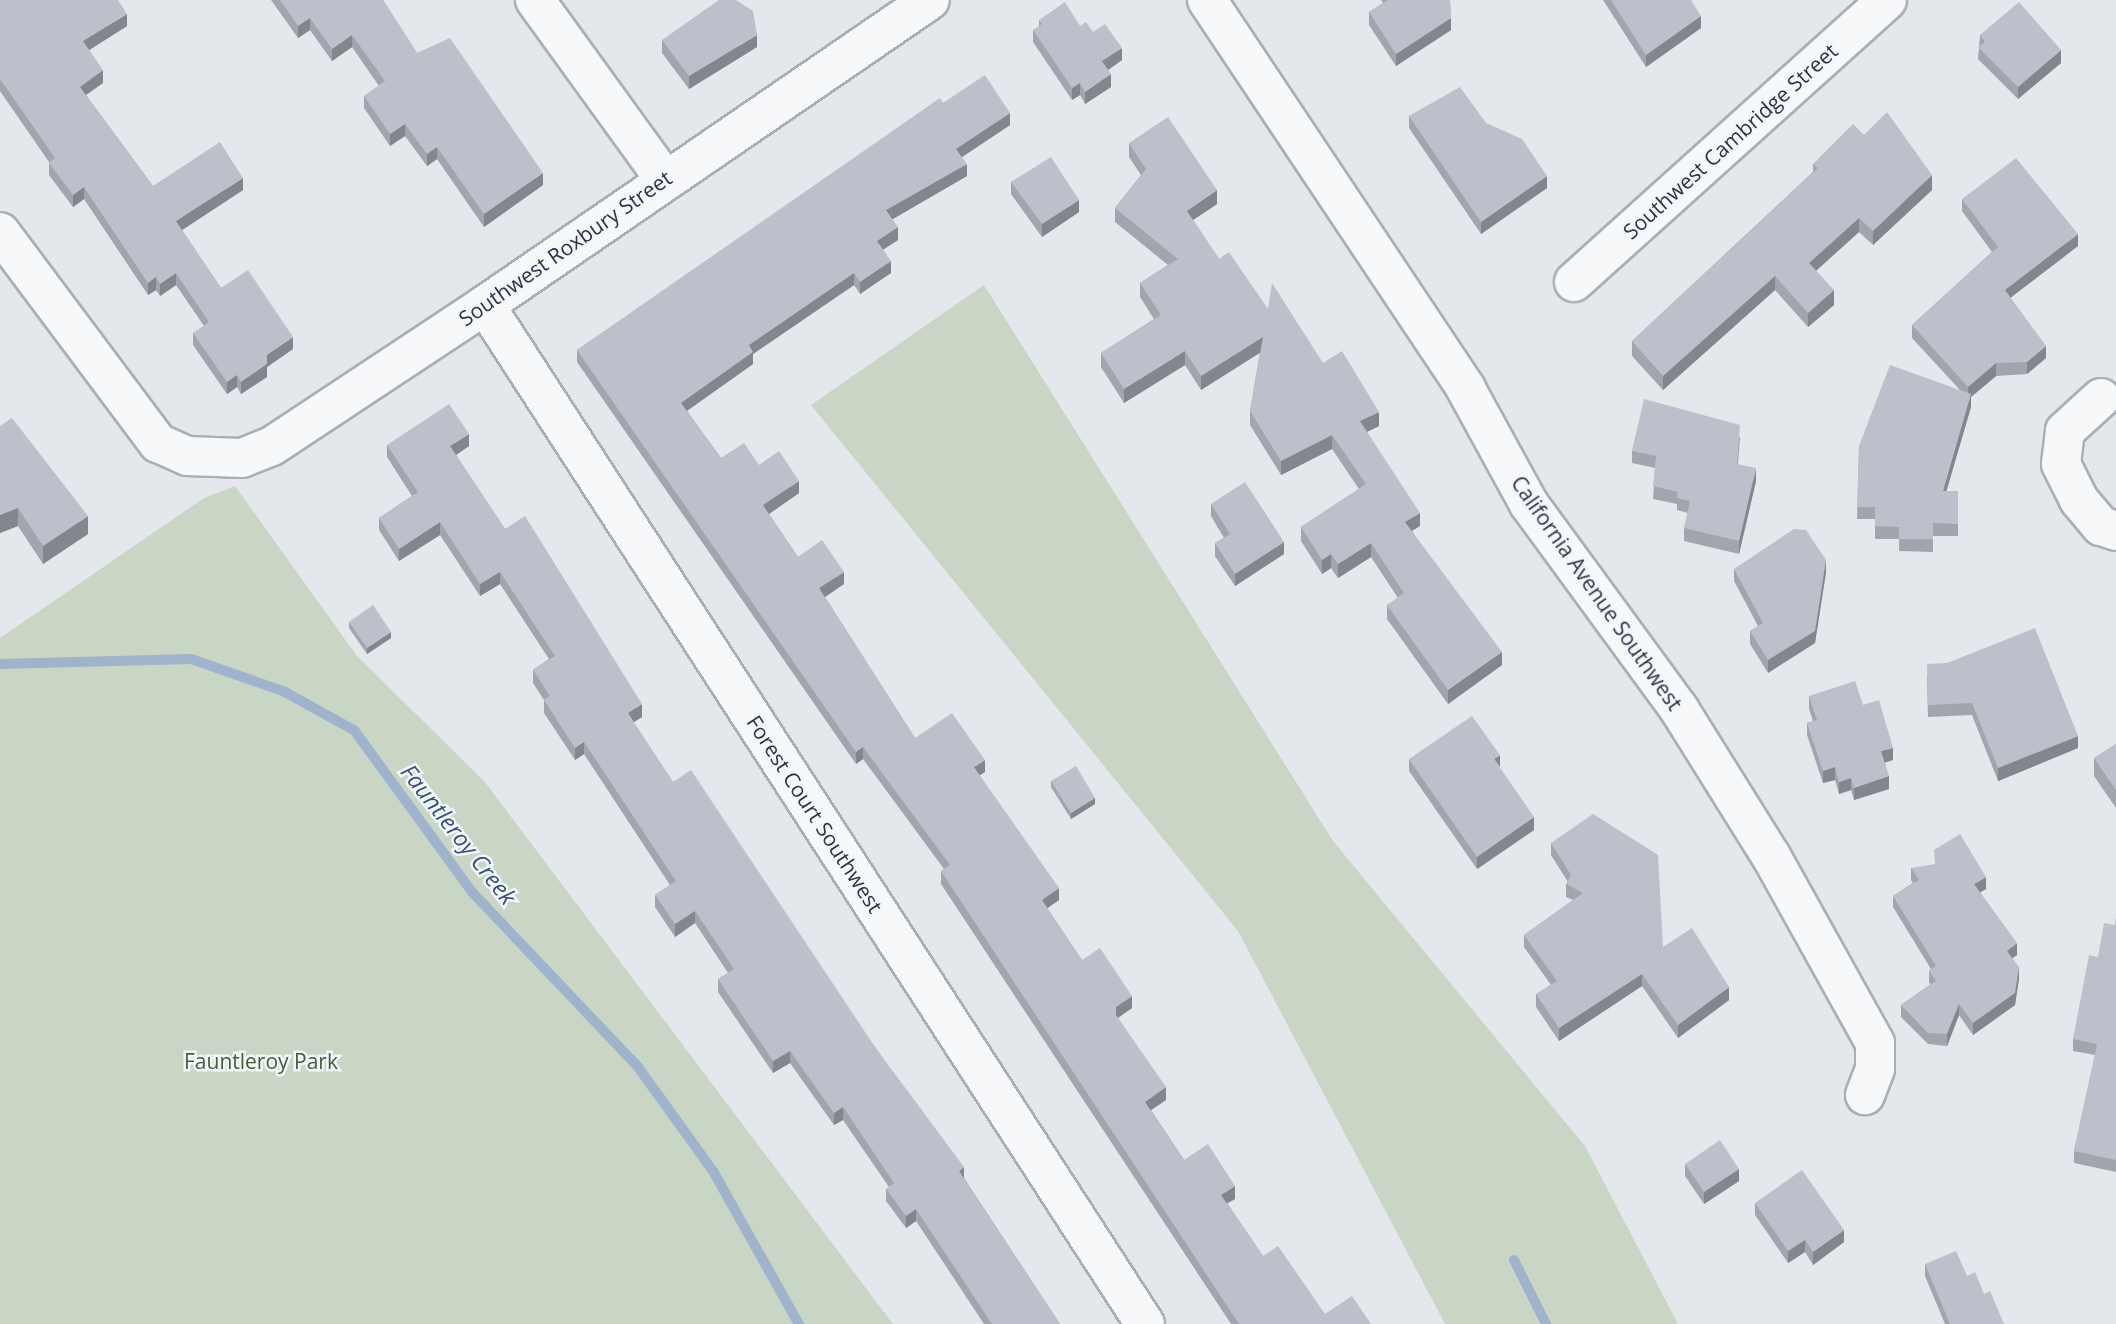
<!DOCTYPE html>
<style>
body{margin:0}
#map{position:relative;width:2116px;height:1324px;overflow:hidden;background:#e4e7ec;font-family:"Open Sans",sans-serif}
div>[style]{position:absolute}
.green>*{inset:0;background:#c9d6c5}
.stream>*{height:10px;margin:-5px;padding:0 5px;transform-origin:5px;border-radius:5px;background:#9fb4cc}
.roads{filter:drop-shadow(2px 0 #a9aeb7) drop-shadow(-2px 0 #a9aeb7) drop-shadow(0 2px #a9aeb7) drop-shadow(0 -2px #a9aeb7)}
.minor>*{height:38px;margin:-19px;padding:0 19px;transform-origin:19px;border-radius:19px;background:#f7f8fa}
.wall>*{inset:0;background:#a1a5ae}
.shaded-wall>*{inset:0;background:#83868d}
.building>*{inset:0;background:#bbc0ca}
span{translate:-50% -50%;white-space:nowrap;text-align:center;line-height:1.15;-webkit-text-stroke:5px #f4f6f9;paint-order:stroke}
.street-label{font-size:21px;color:#2b3445}
.park-label{font-size:21px;color:#3f6138}
.water-label{font-size:23px;color:#34527a;font-style:italic}
</style>
<div id="map">
<div class="green">
<i style="clip-path:polygon(984px 285px,1333px 841px,1585px 1146px,1678px 1324px,1445px 1324px,1238px 931px,811px 405px)"></i>
<i style="clip-path:polygon(235px 486px,357px 656px,484px 781px,893px 1324px,0 1324px,0 638px,204px 498px)"></i>
</div>
<div class="stream">
<i style="left:0;top:664px;width:191px;rotate:-1.5deg"></i>
<i style="left:191px;top:659px;width:97px;rotate:19.2deg"></i>
<i style="left:283px;top:691px;width:81px;rotate:28.8deg"></i>
<i style="left:354px;top:730px;width:200px;rotate:53.9deg"></i>
<i style="left:472px;top:892px;width:241px;rotate:46.5deg"></i>
<i style="left:638px;top:1067px;width:128px;rotate:54.2deg"></i>
<i style="left:713px;top:1171px;width:176px;rotate:60.7deg"></i>
<i style="left:1514px;top:1260px;width:72px;rotate:63.4deg"></i>
</div>
<div class="roads">
<div class="minor">
<i style="left:535px;top:0;width:220px;rotate:54.1deg"></i>
<i style="left:1207px;top:0;width:467px;rotate:56.3deg"></i>
<i style="left:1466px;top:389px;width:131px;rotate:61.3deg"></i>
<i style="left:1529px;top:504px;width:254px;rotate:53.8deg"></i>
<i style="left:1679px;top:709px;width:173px;rotate:58deg"></i>
<i style="left:1771px;top:856px;width:214px;rotate:60.9deg"></i>
<i style="left:1875px;top:1043px;width:26px;rotate:90deg"></i>
<i style="left:1875px;top:1069px;width:28px;rotate:111deg"></i>
<i style="left:0;top:232px;width:264px;rotate:53.2deg"></i>
<i style="left:158px;top:443px;width:32px;rotate:24deg"></i>
<i style="left:187px;top:456px;width:55px;rotate:2.1deg"></i>
<i style="left:242px;top:458px;width:32px;rotate:-22deg"></i>
<i style="left:272px;top:446px;width:255px;rotate:-33.5deg"></i>
<i style="left:485px;top:305px;width:539px;rotate:-34.43deg"></i>
<i style="left:1574px;top:282px;width:421px;rotate:-42deg"></i>
<i style="left:485px;top:305px;width:1214px;rotate:57.07deg"></i>
<i style="left:2101px;top:398px;width:49px;rotate:137.5deg"></i>
<i style="left:2065px;top:431px;width:33px;rotate:97deg"></i>
<i style="left:2061px;top:464px;width:40px;rotate:63.4deg"></i>
<i style="left:2079px;top:500px;width:34px;rotate:50deg"></i>
<i style="left:2101px;top:526px;width:16px;rotate:18deg"></i>
</div>
</div>
<div class="wall">
<i style="clip-path:polygon(0 0,127px 26px,89px 50px,103px 83px,86px 95px,153px 186px,243px 190px,182px 230px,221px 288px,293px 349px,267px 367px,267px 377px,241px 394px,237px 387px,227px 394px,193px 345px,193px 333px,204px 326px,176px 285px,160px 296px,156px 290px,148px 295px,84px 199px,73px 207px,49px 175px,49px 162px,0 91px)"></i>
<i style="clip-path:polygon(271px 0,383px 0,417px 53px,543px 185px,484px 227px,437px 159px,427px 166px,405px 136px,390px 146px,364px 108px,364px 96px,379px 86px,352px 47px,332px 61px,310px 30px,298px 38px)"></i>
<i style="clip-path:polygon(1381px 0,1450px 0,1451px 30px,1396px 66px,1369px 25px,1369px 12px,1383px 3px)"></i>
<i style="clip-path:polygon(1603px 0,1691px 0,1701px 28px,1646px 67px)"></i>
<i style="clip-path:polygon(1039px 20px,1080px 26px,1093px 32px,1122px 60px,1108px 70px,1111px 87px,1085px 104px,1080px 95px,1072px 100px,1033px 42px,1033px 30px,1039px 27px)"></i>
<i style="clip-path:polygon(1980px 35px,2061px 63px,2018px 99px,1978px 59px)"></i>
<i style="clip-path:polygon(662px 40px,757px 47px,689px 89px,662px 53px)"></i>
<i style="clip-path:polygon(943px 103px,1010px 125px,962px 157px,967px 176px,892px 219px,898px 240px,883px 250px,891px 273px,860px 294px,854px 285px,753px 354px,753px 364px,687px 411px,721px 458px,759px 465px,799px 493px,769px 514px,798px 557px,844px 584px,825px 597px,915px 738px,985px 772px,979px 775px,1059px 900px,1047px 908px,1082px 960px,1132px 1008px,1118px 1018px,1166px 1100px,1151px 1110px,1184px 1160px,1235px 1199px,1227px 1203px,1263px 1256px,1325px 1314px,1371px 1324px,1231px 1324px,941px 884px,941px 871px,944px 869px,863px 759px,856px 764px,577px 362px,577px 350px)"></i>
<i style="clip-path:polygon(1409px 116px,1486px 123px,1547px 188px,1481px 234px,1409px 128px)"></i>
<i style="clip-path:polygon(1864px 135px,1932px 190px,1873px 245px,1859px 232px,1816px 271px,1834px 305px,1808px 327px,1775px 290px,1663px 390px,1632px 356px,1632px 341px,1813px 172px,1813px 164px)"></i>
<i style="clip-path:polygon(1129px 143px,1217px 204px,1193px 220px,1219px 259px,1268px 309px,1323px 363px,1379px 426px,1367px 432px,1420px 526px,1412px 531px,1502px 665px,1448px 704px,1387px 619px,1387px 605px,1398px 598px,1371px 557px,1338px 578px,1331px 568px,1322px 574px,1301px 541px,1301px 527px,1359px 489px,1332px 449px,1281px 475px,1250px 425px,1250px 411px,1260px 352px,1201px 390px,1185px 365px,1124px 403px,1101px 367px,1101px 353px,1154px 319px,1140px 297px,1140px 283px,1168px 265px,1115px 222px,1115px 208px,1141px 175px,1129px 157px)"></i>
<i style="clip-path:polygon(1011px 182px,1079px 212px,1042px 237px,1011px 194px)"></i>
<i style="clip-path:polygon(1962px 199px,2078px 246px,2010px 298px,2046px 358px,2027px 374px,1996px 376px,1971px 397px,1971px 407px,1946px 491px,1958px 491px,1958px 536px,1933px 536px,1933px 552px,1899px 551px,1899px 539px,1875px 539px,1875px 519px,1857px 519px,1859px 446px,1960px 390px,1912px 338px,1912px 325px,1992px 252px,1962px 211px)"></i>
<i style="clip-path:polygon(0 426px,88px 534px,43px 564px,18px 526px,0 533px)"></i>
<i style="clip-path:polygon(1740px 437px,1738px 464px,1756px 481px,1739px 554px,1684px 541px,1684px 528px,1688px 513px,1677px 510px,1677px 504px,1653px 499px,1655px 468px,1632px 463px,1632px 451px)"></i>
<i style="clip-path:polygon(387px 445px,469px 446px,456px 455px,505px 529px,642px 717px,633px 722px,673px 782px,875px 1047px,964px 1178px,1060px 1324px,984px 1324px,916px 1221px,906px 1228px,886px 1201px,886px 1189px,889px 1187px,843px 1120px,834px 1125px,790px 1063px,773px 1073px,718px 992px,718px 979px,728px 973px,695px 923px,675px 937px,655px 907px,655px 895px,670px 885px,584px 754px,575px 760px,544px 713px,544px 700px,533px 683px,533px 670px,549px 659px,500px 584px,480px 596px,440px 535px,399px 561px,379px 530px,379px 518px,412px 496px,387px 457px)"></i>
<i style="clip-path:polygon(1211px 504px,1284px 554px,1235px 586px,1215px 556px,1215px 543px,1224px 538px,1211px 516px)"></i>
<i style="clip-path:polygon(1734px 569px,1826px 572px,1815px 643px,1768px 673px,1750px 644px,1750px 631px,1758px 626px,1734px 581px)"></i>
<i style="clip-path:polygon(349px 622px,391px 638px,367px 654px,349px 628px)"></i>
<i style="clip-path:polygon(1927px 676px,2078px 748px,1998px 781px,1972px 715px,1928px 717px)"></i>
<i style="clip-path:polygon(1809px 696px,1863px 705px,1893px 760px,1885px 762px,1889px 789px,1854px 800px,1851px 790px,1839px 794px,1835px 780px,1823px 783px,1807px 735px,1807px 723px,1813px 721px,1809px 709px)"></i>
<i style="clip-path:polygon(2116px 744px,2116px 808px,2094px 776px,2094px 758px)"></i>
<i style="clip-path:polygon(1409px 759px,1534px 830px,1477px 869px,1409px 771px)"></i>
<i style="clip-path:polygon(1051px 781px,1095px 804px,1071px 819px,1051px 787px)"></i>
<i style="clip-path:polygon(1551px 843px,1663px 947px,1729px 1000px,1678px 1038px,1642px 986px,1559px 1041px,1536px 1007px,1536px 994px,1551px 985px,1524px 947px,1524px 935px,1573px 900px,1566px 897px,1566px 884px,1568px 882px,1551px 855px)"></i>
<i style="clip-path:polygon(1911px 868px,1986px 889px,1980px 892px,2017px 955px,2012px 958px,2019px 979px,2015px 1005px,1973px 1035px,1959px 1015px,1947px 1046px,1928px 1044px,1901px 1017px,1901px 1005px,1931px 984px,1929px 983px,1929px 971px,1931px 969px,1893px 907px,1893px 896px,1913px 883px,1911px 880px)"></i>
<i style="clip-path:polygon(2116px 918px,2116px 1172px,2074px 1163px,2074px 1151px,2095px 1055px,2073px 1051px,2073px 1039px,2098px 957px,2115px 925px)"></i>
<i style="clip-path:polygon(1685px 1164px,1739px 1181px,1704px 1204px,1685px 1176px)"></i>
<i style="clip-path:polygon(1755px 1203px,1844px 1242px,1813px 1265px,1805px 1252px,1788px 1263px,1755px 1215px)"></i>
<i style="clip-path:polygon(1925px 1264px,1967px 1276px,1984px 1294px,2004px 1324px,1945px 1324px,1925px 1276px)"></i>
</div>
<div class="shaded-wall">
<i style="clip-path:polygon(127px 14px,127px 26px,83px 54px,83px 41px)"></i>
<i style="clip-path:polygon(1701px 16px,1701px 28px,1646px 67px,1646px 55px)"></i>
<i style="clip-path:polygon(310px 18px,310px 30px,298px 38px,298px 26px)"></i>
<i style="clip-path:polygon(1451px 18px,1451px 30px,1396px 66px,1396px 54px)"></i>
<i style="clip-path:polygon(352px 35px,352px 47px,332px 61px,332px 49px)"></i>
<i style="clip-path:polygon(757px 35px,757px 47px,689px 89px,689px 76px)"></i>
<i style="clip-path:polygon(1122px 48px,1122px 60px,1102px 74px,1102px 61px)"></i>
<i style="clip-path:polygon(2061px 50px,2061px 63px,2018px 99px,2018px 87px)"></i>
<i style="clip-path:polygon(103px 70px,103px 83px,80px 99px,80px 87px)"></i>
<i style="clip-path:polygon(1111px 74px,1111px 87px,1085px 104px,1085px 92px)"></i>
<i style="clip-path:polygon(1080px 83px,1080px 95px,1072px 100px,1072px 88px)"></i>
<i style="clip-path:polygon(1010px 113px,1010px 125px,956px 161px,956px 149px)"></i>
<i style="clip-path:polygon(405px 124px,405px 136px,390px 146px,390px 134px)"></i>
<i style="clip-path:polygon(437px 147px,437px 159px,427px 166px,427px 154px)"></i>
<i style="clip-path:polygon(967px 164px,967px 176px,886px 223px,886px 210px)"></i>
<i style="clip-path:polygon(543px 173px,543px 185px,484px 227px,484px 214px)"></i>
<i style="clip-path:polygon(1932px 175px,1932px 190px,1873px 245px,1873px 231px)"></i>
<i style="clip-path:polygon(1547px 176px,1547px 188px,1481px 234px,1481px 222px)"></i>
<i style="clip-path:polygon(243px 178px,243px 190px,176px 234px,176px 221px)"></i>
<i style="clip-path:polygon(84px 187px,84px 199px,73px 207px,73px 195px)"></i>
<i style="clip-path:polygon(1217px 190px,1217px 204px,1187px 224px,1187px 211px)"></i>
<i style="clip-path:polygon(1079px 200px,1079px 212px,1042px 237px,1042px 224px)"></i>
<i style="clip-path:polygon(1859px 218px,1859px 232px,1809px 277px,1809px 263px)"></i>
<i style="clip-path:polygon(898px 227px,898px 240px,877px 253px,877px 241px)"></i>
<i style="clip-path:polygon(2078px 234px,2078px 246px,2005px 302px,2005px 290px)"></i>
<i style="clip-path:polygon(891px 261px,891px 273px,860px 294px,860px 282px)"></i>
<i style="clip-path:polygon(176px 273px,176px 285px,160px 296px,160px 284px)"></i>
<i style="clip-path:polygon(854px 273px,854px 285px,753px 354px,753px 364px,681px 415px,681px 403px,749px 345px)"></i>
<i style="clip-path:polygon(1775px 276px,1775px 290px,1663px 390px,1663px 376px)"></i>
<i style="clip-path:polygon(156px 277px,156px 290px,148px 295px,148px 283px)"></i>
<i style="clip-path:polygon(1834px 290px,1834px 305px,1808px 327px,1808px 313px)"></i>
<i style="clip-path:polygon(293px 337px,293px 349px,267px 367px,267px 377px,241px 394px,241px 382px,267px 355px)"></i>
<i style="clip-path:polygon(1263px 337px,1263px 351px,1201px 390px,1201px 376px)"></i>
<i style="clip-path:polygon(2046px 346px,2046px 358px,2027px 374px,2027px 362px)"></i>
<i style="clip-path:polygon(1185px 351px,1185px 365px,1124px 403px,1124px 389px)"></i>
<i style="clip-path:polygon(1996px 363px,1996px 376px,1971px 397px,1971px 407px,1943px 503px,1943px 491px,1968px 400px,1968px 387px)"></i>
<i style="clip-path:polygon(237px 375px,237px 387px,227px 394px,227px 382px)"></i>
<i style="clip-path:polygon(1379px 412px,1379px 426px,1360px 435px,1360px 421px)"></i>
<i style="clip-path:polygon(469px 434px,469px 446px,450px 459px,450px 446px)"></i>
<i style="clip-path:polygon(1332px 435px,1332px 449px,1281px 475px,1281px 461px)"></i>
<i style="clip-path:polygon(1756px 468px,1756px 481px,1739px 554px,1739px 541px)"></i>
<i style="clip-path:polygon(799px 481px,799px 493px,763px 518px,763px 505px)"></i>
<i style="clip-path:polygon(18px 508px,18px 526px,0 533px,0 515px)"></i>
<i style="clip-path:polygon(1420px 513px,1420px 526px,1405px 535px,1405px 522px)"></i>
<i style="clip-path:polygon(88px 516px,88px 534px,43px 564px,43px 546px)"></i>
<i style="clip-path:polygon(440px 522px,440px 535px,399px 561px,399px 549px)"></i>
<i style="clip-path:polygon(1284px 542px,1284px 554px,1235px 586px,1235px 574px)"></i>
<i style="clip-path:polygon(1371px 543px,1371px 557px,1338px 578px,1338px 564px)"></i>
<i style="clip-path:polygon(1331px 554px,1331px 568px,1322px 574px,1322px 560px)"></i>
<i style="clip-path:polygon(1826px 560px,1826px 572px,1815px 643px,1768px 673px,1768px 660px)"></i>
<i style="clip-path:polygon(500px 572px,500px 584px,480px 596px,480px 584px)"></i>
<i style="clip-path:polygon(844px 572px,844px 584px,819px 601px,819px 588px)"></i>
<i style="clip-path:polygon(391px 632px,391px 638px,367px 654px,367px 648px)"></i>
<i style="clip-path:polygon(1502px 652px,1502px 665px,1448px 704px,1448px 690px)"></i>
<i style="clip-path:polygon(642px 704px,642px 717px,628px 726px,628px 713px)"></i>
<i style="clip-path:polygon(2078px 736px,2078px 748px,1998px 781px,1998px 768px)"></i>
<i style="clip-path:polygon(584px 742px,584px 754px,575px 760px,575px 748px)"></i>
<i style="clip-path:polygon(863px 747px,863px 759px,856px 764px,856px 752px)"></i>
<i style="clip-path:polygon(1893px 748px,1893px 760px,1881px 764px,1881px 751px)"></i>
<i style="clip-path:polygon(1500px 755px,1500px 767px,1494px 759px)"></i>
<i style="clip-path:polygon(985px 760px,985px 772px,974px 779px,974px 767px)"></i>
<i style="clip-path:polygon(1835px 767px,1835px 780px,1823px 783px,1823px 771px)"></i>
<i style="clip-path:polygon(1889px 776px,1889px 789px,1854px 800px,1854px 788px)"></i>
<i style="clip-path:polygon(1851px 778px,1851px 790px,1839px 794px,1839px 782px)"></i>
<i style="clip-path:polygon(1095px 798px,1095px 804px,1071px 819px,1071px 813px)"></i>
<i style="clip-path:polygon(1534px 817px,1534px 830px,1477px 869px,1477px 857px)"></i>
<i style="clip-path:polygon(1986px 877px,1986px 889px,1974px 896px,1974px 884px)"></i>
<i style="clip-path:polygon(1059px 888px,1059px 900px,1042px 912px,1042px 900px)"></i>
<i style="clip-path:polygon(695px 911px,695px 923px,675px 937px,675px 924px)"></i>
<i style="clip-path:polygon(2017px 943px,2017px 955px,2007px 962px,2007px 951px)"></i>
<i style="clip-path:polygon(2019px 967px,2019px 979px,2015px 1005px,1973px 1035px,1973px 1023px)"></i>
<i style="clip-path:polygon(1642px 974px,1642px 986px,1559px 1041px,1559px 1028px)"></i>
<i style="clip-path:polygon(1729px 987px,1729px 1000px,1678px 1038px,1678px 1025px)"></i>
<i style="clip-path:polygon(1132px 996px,1132px 1008px,1116px 1019px,1116px 1007px)"></i>
<i style="clip-path:polygon(1959px 1004px,1959px 1015px,1947px 1046px,1947px 1034px)"></i>
<i style="clip-path:polygon(790px 1051px,790px 1063px,773px 1073px,773px 1061px)"></i>
<i style="clip-path:polygon(1166px 1087px,1166px 1100px,1145px 1114px,1145px 1102px)"></i>
<i style="clip-path:polygon(843px 1107px,843px 1120px,834px 1125px,834px 1113px)"></i>
<i style="clip-path:polygon(964px 1167px,964px 1180px,959px 1171px)"></i>
<i style="clip-path:polygon(1739px 1169px,1739px 1181px,1704px 1204px,1704px 1192px)"></i>
<i style="clip-path:polygon(1235px 1186px,1235px 1199px,1221px 1207px,1221px 1195px)"></i>
<i style="clip-path:polygon(916px 1209px,916px 1221px,906px 1228px,906px 1216px)"></i>
<i style="clip-path:polygon(1844px 1230px,1844px 1242px,1813px 1265px,1813px 1252px)"></i>
<i style="clip-path:polygon(1805px 1240px,1805px 1252px,1788px 1263px,1788px 1251px)"></i>
</div>
<div class="building">
<i style="clip-path:polygon(0 0,118px 0,127px 14px,83px 41px,103px 70px,80px 87px,153px 186px,220px 142px,243px 178px,176px 221px,221px 288px,248px 270px,293px 337px,267px 355px,267px 364px,241px 382px,237px 375px,227px 382px,193px 333px,209px 322px,176px 273px,160px 284px,156px 277px,148px 283px,84px 187px,73px 195px,49px 163px,55px 158px,0 79px)"></i>
<i style="clip-path:polygon(280px 0,383px 0,417px 53px,450px 38px,543px 173px,484px 214px,437px 147px,427px 154px,405px 124px,390px 134px,364px 96px,385px 81px,352px 35px,332px 49px,310px 18px,298px 26px)"></i>
<i style="clip-path:polygon(719px 0,736px 0,753px 11px,757px 35px,689px 76px,662px 40px)"></i>
<i style="clip-path:polygon(1388px 0,1450px 0,1451px 18px,1396px 54px,1369px 12px)"></i>
<i style="clip-path:polygon(1611px 0,1691px 0,1701px 16px,1646px 55px)"></i>
<i style="clip-path:polygon(1065px 2px,1080px 26px,1086px 22px,1093px 32px,1105px 24px,1122px 48px,1102px 61px,1111px 74px,1085px 92px,1080px 83px,1072px 88px,1033px 30px,1042px 24px,1039px 20px)"></i>
<i style="clip-path:polygon(2019px 2px,2061px 50px,2018px 87px,1978px 47px,1985px 42px,1980px 35px)"></i>
<i style="clip-path:polygon(985px 75px,1010px 113px,956px 149px,967px 164px,886px 210px,898px 227px,877px 241px,891px 261px,860px 282px,854px 273px,749px 345px,753px 352px,681px 403px,721px 458px,744px 443px,759px 465px,779px 451px,799px 481px,763px 505px,798px 557px,822px 540px,844px 572px,819px 588px,915px 738px,952px 713px,985px 760px,974px 767px,1059px 888px,1042px 900px,1082px 960px,1100px 948px,1132px 996px,1116px 1007px,1116px 1015px,1166px 1087px,1145px 1102px,1184px 1160px,1208px 1144px,1235px 1186px,1221px 1195px,1263px 1256px,1278px 1246px,1325px 1314px,1352px 1296px,1371px 1324px,1239px 1324px,941px 871px,950px 865px,863px 747px,856px 752px,577px 350px,940px 98px,943px 103px)"></i>
<i style="clip-path:polygon(1460px 87px,1486px 123px,1522px 139px,1547px 176px,1481px 222px,1409px 116px)"></i>
<i style="clip-path:polygon(1887px 112px,1932px 175px,1873px 231px,1859px 218px,1809px 263px,1834px 290px,1808px 313px,1775px 276px,1663px 376px,1632px 341px,1818px 168px,1813px 164px,1853px 124px,1864px 135px)"></i>
<i style="clip-path:polygon(1168px 117px,1217px 190px,1187px 211px,1219px 259px,1229px 252px,1268px 309px,1272px 283px,1323px 363px,1342px 351px,1379px 412px,1360px 421px,1420px 513px,1405px 522px,1502px 652px,1448px 690px,1387px 605px,1404px 593px,1371px 543px,1338px 564px,1331px 554px,1322px 560px,1301px 527px,1366px 484px,1332px 435px,1281px 461px,1250px 411px,1263px 337px,1201px 376px,1185px 351px,1124px 389px,1101px 353px,1161px 315px,1140px 283px,1178px 259px,1115px 208px,1146px 169px,1129px 143px)"></i>
<i style="clip-path:polygon(1051px 157px,1079px 200px,1042px 224px,1011px 182px)"></i>
<i style="clip-path:polygon(2016px 158px,2078px 234px,2005px 290px,2046px 346px,2027px 362px,1996px 363px,1968px 387px,1912px 325px,1998px 247px,1962px 199px)"></i>
<i style="clip-path:polygon(1890px 365px,1971px 394px,1943px 491px,1958px 491px,1958px 524px,1933px 523px,1933px 539px,1899px 539px,1899px 527px,1875px 526px,1875px 507px,1857px 507px,1859px 446px)"></i>
<i style="clip-path:polygon(1644px 399px,1740px 425px,1737px 464px,1756px 468px,1739px 541px,1684px 528px,1690px 501px,1677px 498px,1678px 492px,1653px 486px,1656px 456px,1632px 451px)"></i>
<i style="clip-path:polygon(449px 404px,469px 434px,450px 446px,505px 529px,525px 516px,642px 704px,628px 713px,673px 782px,691px 770px,875px 1047px,964px 1167px,959px 1171px,1060px 1324px,992px 1324px,916px 1209px,906px 1216px,886px 1189px,894px 1183px,843px 1107px,834px 1113px,790px 1051px,773px 1061px,718px 979px,734px 969px,695px 911px,675px 924px,655px 895px,676px 881px,584px 742px,575px 748px,544px 700px,550px 696px,533px 670px,555px 656px,500px 572px,480px 584px,440px 522px,399px 549px,379px 518px,418px 492px,387px 445px)"></i>
<i style="clip-path:polygon(12px 418px,88px 516px,43px 546px,18px 508px,0 515px,0 426px)"></i>
<i style="clip-path:polygon(1245px 482px,1284px 542px,1235px 574px,1215px 543px,1230px 534px,1211px 504px)"></i>
<i style="clip-path:polygon(1794px 529px,1806px 530px,1826px 560px,1815px 631px,1768px 660px,1750px 631px,1763px 623px,1734px 569px)"></i>
<i style="clip-path:polygon(373px 605px,391px 632px,367px 648px,349px 622px)"></i>
<i style="clip-path:polygon(2035px 628px,2078px 736px,1998px 768px,1972px 703px,1928px 705px,1927px 664px,1947px 663px)"></i>
<i style="clip-path:polygon(1855px 681px,1863px 705px,1879px 700px,1893px 748px,1881px 751px,1889px 776px,1854px 788px,1851px 778px,1839px 782px,1835px 767px,1823px 771px,1807px 723px,1817px 720px,1809px 696px)"></i>
<i style="clip-path:polygon(1472px 716px,1500px 755px,1494px 759px,1534px 817px,1477px 857px,1409px 759px)"></i>
<i style="clip-path:polygon(2116px 744px,2116px 790px,2094px 758px)"></i>
<i style="clip-path:polygon(1076px 766px,1095px 798px,1071px 813px,1051px 781px)"></i>
<i style="clip-path:polygon(1593px 814px,1658px 855px,1663px 947px,1692px 928px,1729px 987px,1678px 1025px,1642px 974px,1559px 1028px,1536px 994px,1557px 981px,1524px 935px,1583px 893px,1566px 884px,1571px 875px,1551px 843px)"></i>
<i style="clip-path:polygon(1960px 834px,1986px 877px,1974px 884px,2017px 943px,2007px 951px,2019px 967px,2015px 993px,1973px 1023px,1959px 1004px,1947px 1034px,1928px 1033px,1901px 1005px,1936px 981px,1929px 971px,1936px 966px,1893px 896px,1919px 880px,1911px 868px,1935px 864px,1934px 850px)"></i>
<i style="clip-path:polygon(2116px 918px,2116px 1160px,2074px 1151px,2097px 1044px,2073px 1039px,2089px 955px,2098px 957px,2104px 923px,2115px 925px)"></i>
<i style="clip-path:polygon(1720px 1140px,1739px 1169px,1704px 1192px,1685px 1164px)"></i>
<i style="clip-path:polygon(1802px 1170px,1844px 1230px,1813px 1252px,1805px 1240px,1788px 1251px,1755px 1203px)"></i>
<i style="clip-path:polygon(1956px 1251px,1967px 1276px,1975px 1272px,1984px 1294px,1990px 1291px,2004px 1324px,1950px 1324px,1925px 1264px)"></i>
</div>
<div class="street-label">
<span style="left:1730px;top:141px;rotate:-42deg">Southwest Cambridge Street</span>
<span style="left:565px;top:248px;rotate:-35deg">Southwest Roxbury Street</span>
<span style="left:1597px;top:593px;rotate:55deg">California Avenue Southwest</span>
<span style="left:815px;top:814px;rotate:57deg">Forest Court Southwest</span>
</div>
<div class="park-label">
<span style="left:261px;top:1061px">Fauntleroy Park</span>
</div>
<div class="water-label">
<span style="left:459px;top:834px;rotate:52deg">Fauntleroy Creek</span>
</div>
</div>
